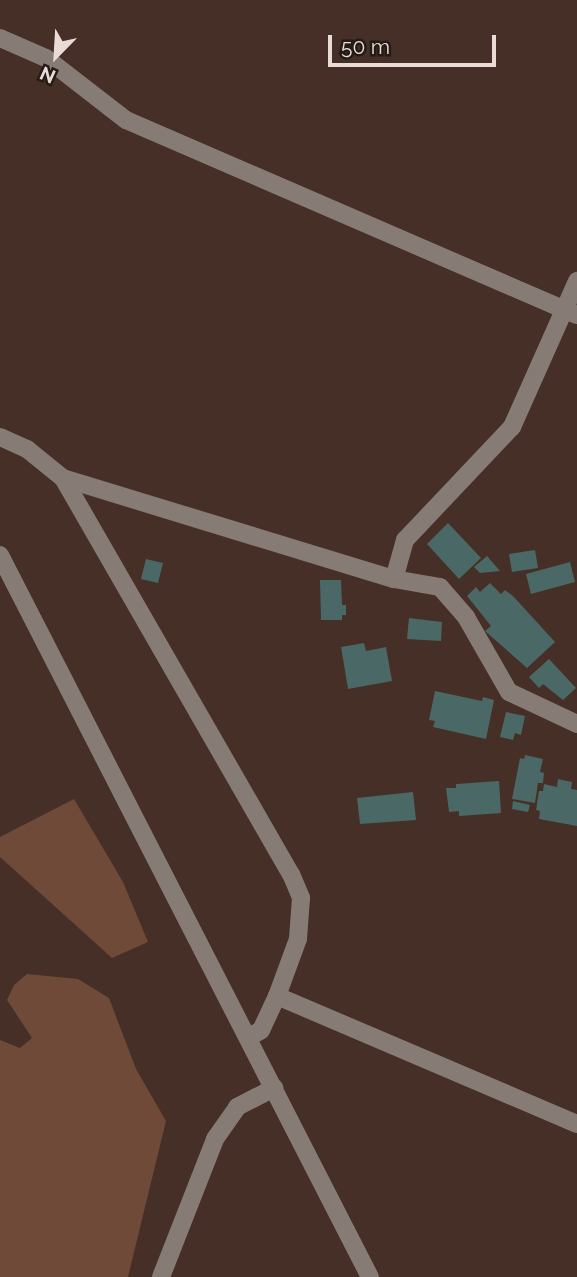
<!DOCTYPE html>
<style>
body{margin:0}
#map{position:relative;width:577px;height:1277px;overflow:hidden;background:#452f26;font-family:Raleway,sans-serif}
div>[style]{position:absolute}
.green>*{inset:0;background:#704a38}
.building>*{inset:0;background:#4a6966}
.minor>*{height:18px;margin:-9px;padding:0 9px;transform-origin:9px;border-radius:9px;background:#877b76}
span{translate:-50% -50%;white-space:nowrap;text-align:center;line-height:1.15;-webkit-text-stroke:7px #241a16;paint-order:stroke}
.north{position:absolute;left:21px;top:21px;width:70px;height:70px;-webkit-text-stroke:5px #241a16;paint-order:stroke;rotate:204deg;font-size:19px;font-weight:700;line-height:28px;text-align:center;color:#e9dbd5}
.north::after{content:'';display:block;margin:auto;width:24px;height:32px;background:#e9dbd5;clip-path:polygon(50% 0,100% 100%,50% 72%,0 100%)}
.scale{position:absolute;left:328px;top:35px;width:168px;height:32px;box-sizing:border-box;border:4px solid #e9dbd5;border-top:0;padding-left:9px;font-size:21px;line-height:24px;white-space:nowrap;color:#e9dbd5;-webkit-text-stroke:5px #241a16;paint-order:stroke}
</style>
<div id="map">
<div class="green">
<i style="clip-path:polygon(74px 799px,123px 882px,148px 942px,112px 958px,0 857px,0 837px)"></i>
<i style="clip-path:polygon(27px 974px,78px 979px,109px 998px,136px 1069px,166px 1121px,128px 1277px,0 1277px,0 1040px,20px 1048px,32px 1038px,7px 1000px,14px 985px)"></i>
</div>
<div class="building">
<i style="clip-path:polygon(448px 523px,481px 558px,459px 579px,427px 544px)"></i>
<i style="clip-path:polygon(535px 550px,538px 568px,512px 572px,509px 554px)"></i>
<i style="clip-path:polygon(487px 556px,500px 571px,480px 573px,474px 567px)"></i>
<i style="clip-path:polygon(146px 559px,163px 563px,158px 583px,141px 579px)"></i>
<i style="clip-path:polygon(570px 562px,575px 582px,531px 594px,526px 574px)"></i>
<i style="clip-path:polygon(320px 580px,341px 580px,342px 605px,346px 605px,346px 615px,342px 615px,342px 620px,321px 620px)"></i>
<i style="clip-path:polygon(490px 583px,501px 594px,505px 590px,513px 596px,555px 642px,527px 668px,485px 631px,491px 626px,467px 596px,476px 587px,480px 592px)"></i>
<i style="clip-path:polygon(409px 618px,442px 622px,441px 641px,407px 639px)"></i>
<i style="clip-path:polygon(364px 643px,366px 651px,386px 647px,392px 681px,348px 689px,341px 647px)"></i>
<i style="clip-path:polygon(549px 659px,576px 688px,563px 700px,543px 684px,539px 688px,529px 677px)"></i>
<i style="clip-path:polygon(435px 691px,482px 701px,483px 697px,494px 700px,486px 739px,433px 727px,435px 721px,429px 720px)"></i>
<i style="clip-path:polygon(506px 712px,525px 716px,521px 735px,515px 733px,513px 740px,500px 737px)"></i>
<i style="clip-path:polygon(525px 755px,543px 759px,540px 772px,544px 773px,543px 783px,538px 783px,535px 803px,512px 799px,520px 758px,524px 759px)"></i>
<i style="clip-path:polygon(558px 779px,572px 782px,571px 789px,577px 790px,577px 826px,539px 819px,540px 811px,536px 810px,539px 791px,543px 791px,544px 784px,557px 787px)"></i>
<i style="clip-path:polygon(499px 781px,501px 813px,459px 816px,459px 811px,449px 812px,446px 788px,456px 788px,456px 784px)"></i>
<i style="clip-path:polygon(413px 792px,416px 820px,360px 824px,357px 798px)"></i>
<i style="clip-path:polygon(513px 801px,530px 805px,528px 812px,512px 809px)"></i>
</div>
<div class="minor">
<i style="left:0;top:38px;width:50px;rotate:23.5deg"></i>
<i style="left:46px;top:58px;width:101px;rotate:37.8deg"></i>
<i style="left:126px;top:120px;width:491px;rotate:23.4deg"></i>
<i style="left:0;top:437px;width:30px;rotate:24deg"></i>
<i style="left:27px;top:449px;width:46px;rotate:38.9deg"></i>
<i style="left:63px;top:478px;width:457px;rotate:60.1deg"></i>
<i style="left:291px;top:874px;width:26px;rotate:67deg"></i>
<i style="left:301px;top:898px;width:41px;rotate:94.2deg"></i>
<i style="left:298px;top:939px;width:61px;rotate:110.2deg"></i>
<i style="left:277px;top:996px;width:38px;rotate:115deg"></i>
<i style="left:261px;top:1030px;width:15px;rotate:148deg"></i>
<i style="left:63px;top:478px;width:346px;rotate:17deg"></i>
<i style="left:394px;top:579px;width:47px;rotate:9.9deg"></i>
<i style="left:440px;top:587px;width:40px;rotate:49deg"></i>
<i style="left:466px;top:617px;width:86px;rotate:60.2deg"></i>
<i style="left:509px;top:692px;width:75px;rotate:25.2deg"></i>
<i style="left:0;top:555px;width:811px;rotate:62.87deg"></i>
<i style="left:394px;top:579px;width:41px;rotate:-74.2deg"></i>
<i style="left:405px;top:540px;width:156px;rotate:-46.6deg"></i>
<i style="left:512px;top:427px;width:160px;rotate:-66deg"></i>
<i style="left:277px;top:996px;width:326px;rotate:23.1deg"></i>
<i style="left:161px;top:1277px;width:148px;rotate:-68.6deg"></i>
<i style="left:215px;top:1139px;width:39px;rotate:-55deg"></i>
<i style="left:237px;top:1107px;width:42px;rotate:-27.2deg"></i>
</div>
<div class="north">N</div>
<div class="scale">50 m</div>
</div>
